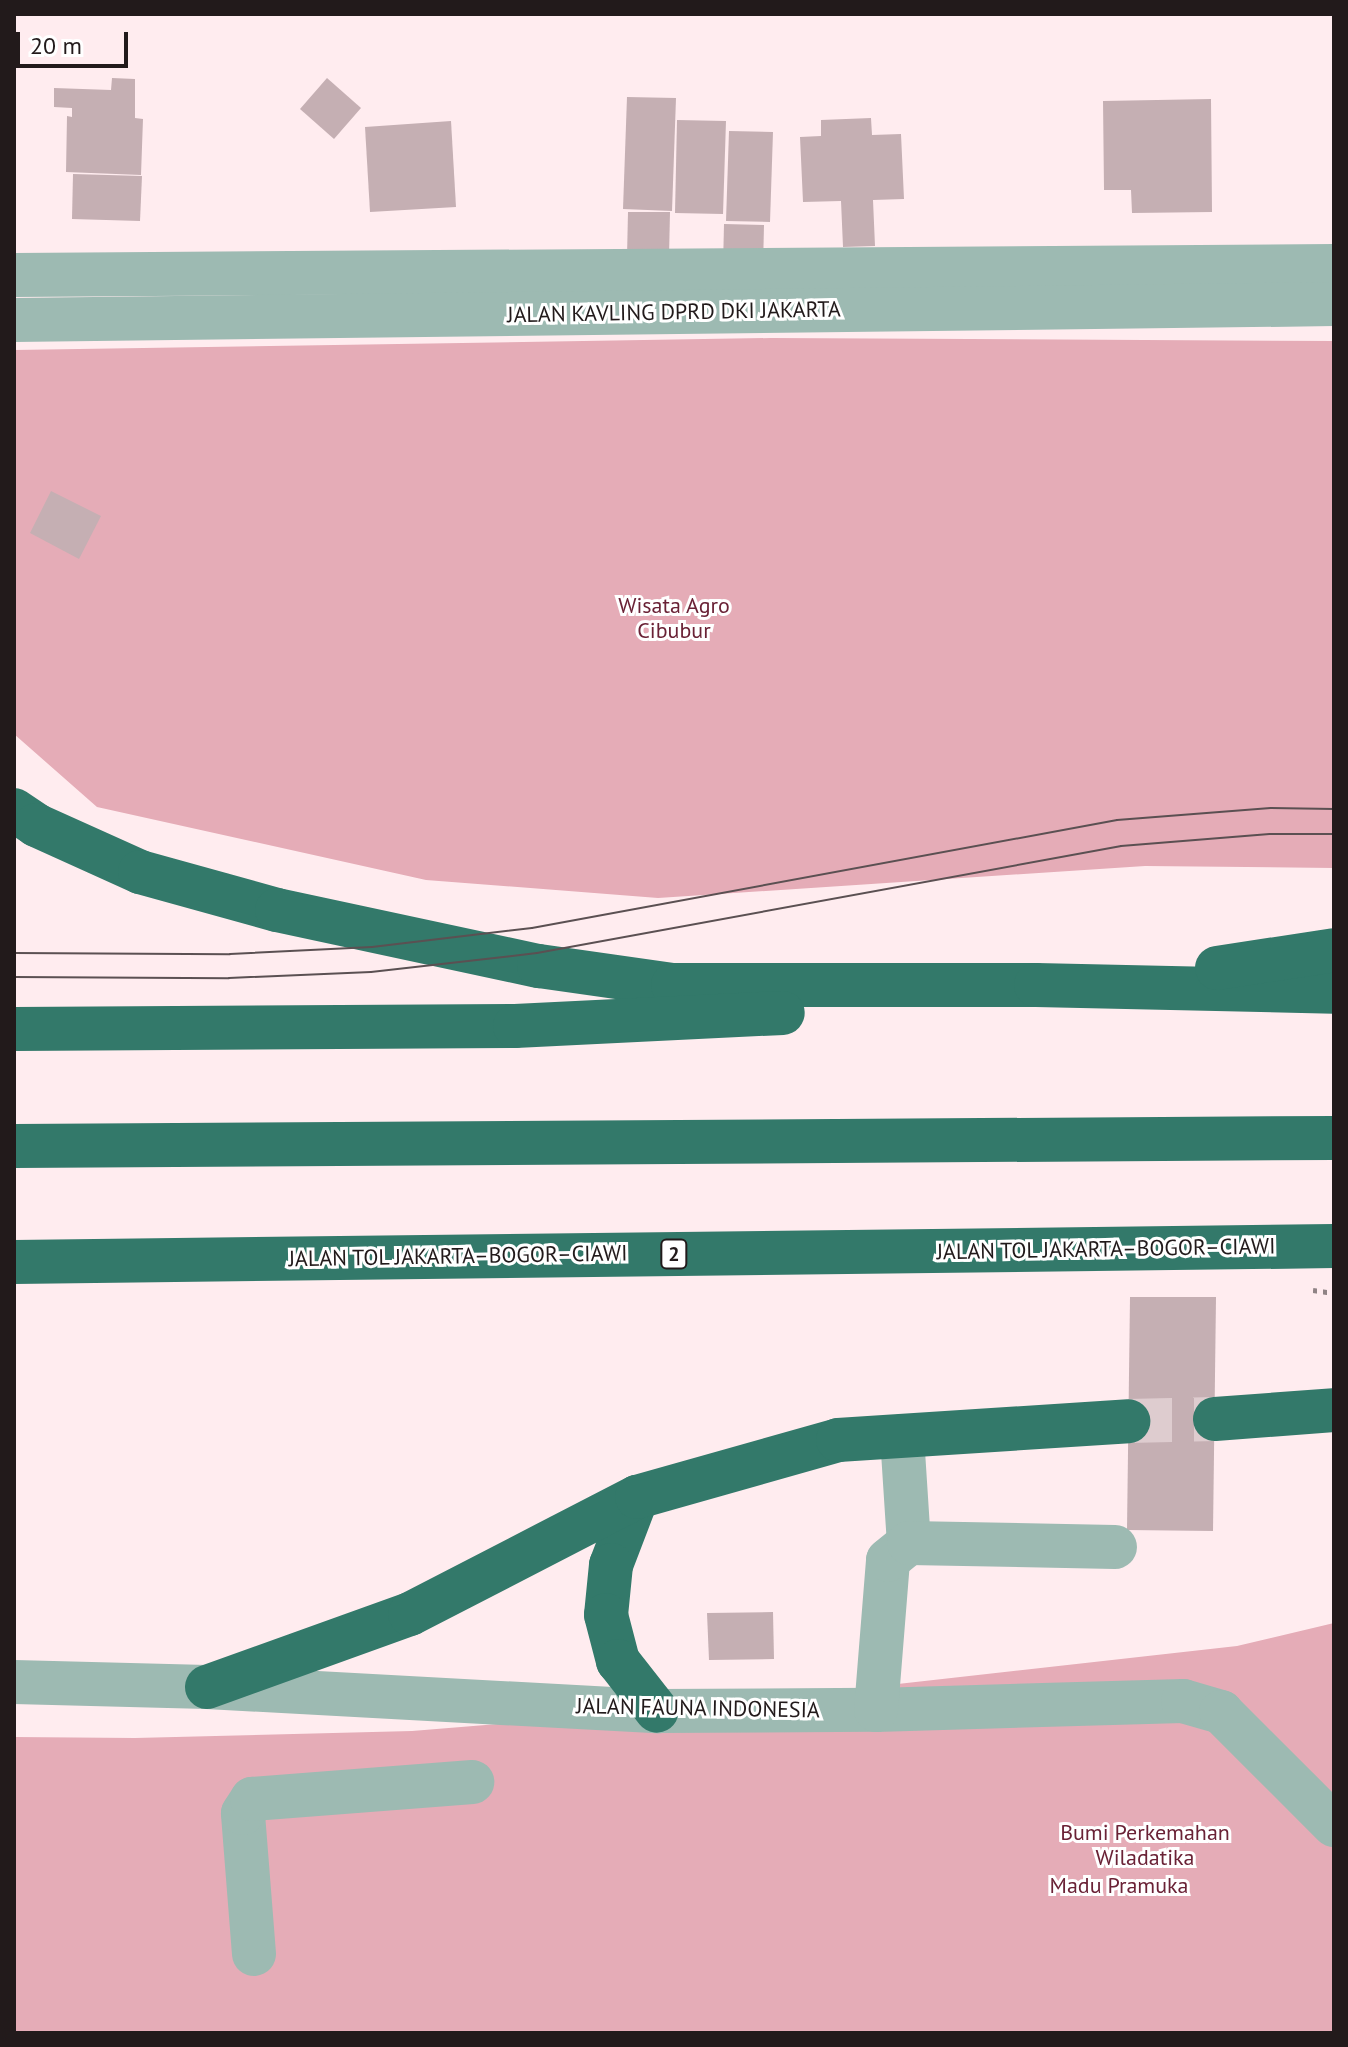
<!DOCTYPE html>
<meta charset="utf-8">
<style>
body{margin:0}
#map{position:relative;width:1348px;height:2047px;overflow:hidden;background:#ffecef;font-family:"PT Sans",sans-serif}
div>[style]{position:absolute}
.green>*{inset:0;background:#e5acb7}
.building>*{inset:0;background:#c5afb3}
.highway-tunnel>*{height:44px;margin-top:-22px;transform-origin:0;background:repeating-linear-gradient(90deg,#decccf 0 44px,transparent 0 66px)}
.path>*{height:5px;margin-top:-2.5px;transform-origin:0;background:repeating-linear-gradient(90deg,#908385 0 4px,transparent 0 10px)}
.minor>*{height:44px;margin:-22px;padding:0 22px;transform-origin:22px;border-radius:22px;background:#9dbab2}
.highway>*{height:44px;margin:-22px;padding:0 22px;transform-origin:22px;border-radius:22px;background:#33796a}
.tram>*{height:2px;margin:-1px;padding:0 1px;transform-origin:1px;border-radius:1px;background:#5b5052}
span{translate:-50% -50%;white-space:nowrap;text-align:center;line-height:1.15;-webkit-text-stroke:6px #fff;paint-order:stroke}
.shield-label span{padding:2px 6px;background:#fff;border:2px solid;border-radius:6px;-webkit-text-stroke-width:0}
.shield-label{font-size:20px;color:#221a1b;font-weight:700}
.street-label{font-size:22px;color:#221a1b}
.park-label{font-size:22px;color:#6a2236}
.frame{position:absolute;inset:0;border:16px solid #221a1b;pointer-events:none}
.scale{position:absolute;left:16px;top:32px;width:112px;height:36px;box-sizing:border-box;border:4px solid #221a1b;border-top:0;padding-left:10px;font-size:24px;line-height:28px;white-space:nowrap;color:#221a1b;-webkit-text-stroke:6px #fff;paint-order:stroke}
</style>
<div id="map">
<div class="green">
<i style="clip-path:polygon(771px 338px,1334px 341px,1334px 868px,1145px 866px,658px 898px,426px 880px,97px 807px,14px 734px,14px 350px)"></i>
<i style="clip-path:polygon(1334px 1623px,1334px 2033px,14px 2033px,14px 1737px,135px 1738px,412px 1731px,657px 1711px,1237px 1646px)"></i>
</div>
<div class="building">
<i style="clip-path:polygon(112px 78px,135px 79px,135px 118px,143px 119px,141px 175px,66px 172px,67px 116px,72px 117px,72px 108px,54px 107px,54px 88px,111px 90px)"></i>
<i style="clip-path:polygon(327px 78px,361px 108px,334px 139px,300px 109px)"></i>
<i style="clip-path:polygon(627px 97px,676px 98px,672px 211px,623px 209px)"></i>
<i style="clip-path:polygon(1211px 99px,1212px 212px,1132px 213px,1131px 190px,1104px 190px,1103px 101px)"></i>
<i style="clip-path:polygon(871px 118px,872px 135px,901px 134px,904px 199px,873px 200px,875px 246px,843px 247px,841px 201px,803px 202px,800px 137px,821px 136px,821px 120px)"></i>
<i style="clip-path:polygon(677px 120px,726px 121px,723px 214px,675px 213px)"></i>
<i style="clip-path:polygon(451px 121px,456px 207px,370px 212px,365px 127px)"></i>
<i style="clip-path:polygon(729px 131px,773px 132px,770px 222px,726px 221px)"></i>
<i style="clip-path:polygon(73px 174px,142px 176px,140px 221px,72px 219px)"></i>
<i style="clip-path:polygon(628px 212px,670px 212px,669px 257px,627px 257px)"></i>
<i style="clip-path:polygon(724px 224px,764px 225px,763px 268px,723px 267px)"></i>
<i style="clip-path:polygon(51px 491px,101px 516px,79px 559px,30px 533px)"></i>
<i style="clip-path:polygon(1130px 1297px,1216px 1297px,1213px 1531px,1127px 1530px)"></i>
<i style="clip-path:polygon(773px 1612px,774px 1659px,709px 1660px,707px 1613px)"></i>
</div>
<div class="highway-tunnel">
<i style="left:1128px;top:1421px;width:87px;rotate:-1.3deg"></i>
</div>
<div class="path">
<i style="left:1313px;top:1290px;width:21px;rotate:8deg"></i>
</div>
<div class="minor">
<i style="left:14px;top:275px;width:1320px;rotate:-0.39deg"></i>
<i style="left:14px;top:320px;width:1320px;rotate:-0.69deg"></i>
<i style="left:902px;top:1436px;width:107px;rotate:86.3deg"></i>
<i style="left:14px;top:1682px;width:193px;rotate:1.5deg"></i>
<i style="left:207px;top:1687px;width:451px;rotate:3.1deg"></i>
<i style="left:657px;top:1711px;width:219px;rotate:-0.3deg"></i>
<i style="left:876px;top:1710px;width:307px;rotate:-1.7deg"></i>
<i style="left:1183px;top:1701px;width:40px;rotate:16deg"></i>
<i style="left:1221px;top:1712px;width:160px;rotate:45deg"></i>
<i style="left:876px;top:1710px;width:150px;rotate:-85.4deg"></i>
<i style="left:888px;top:1560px;width:27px;rotate:-39deg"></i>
<i style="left:909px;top:1543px;width:206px;rotate:1.1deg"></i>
<i style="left:254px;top:1954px;width:141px;rotate:-94.5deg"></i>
<i style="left:243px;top:1813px;width:17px;rotate:-57deg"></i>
<i style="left:252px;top:1799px;width:221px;rotate:-4.4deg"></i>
</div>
<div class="highway">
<i style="left:14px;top:810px;width:27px;rotate:34deg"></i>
<i style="left:36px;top:825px;width:114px;rotate:24.3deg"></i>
<i style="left:140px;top:872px;width:142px;rotate:15.5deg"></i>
<i style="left:277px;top:910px;width:268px;rotate:12.1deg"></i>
<i style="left:539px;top:966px;width:135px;rotate:8.1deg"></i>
<i style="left:673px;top:985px;width:363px"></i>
<i style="left:1036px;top:985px;width:298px;rotate:1.3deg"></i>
<i style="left:1217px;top:968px;width:118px;rotate:-8.7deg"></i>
<i style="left:14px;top:1029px;width:501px;rotate:-0.34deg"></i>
<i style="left:515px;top:1026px;width:268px;rotate:-2.8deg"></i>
<i style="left:14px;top:1146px;width:1320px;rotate:-0.35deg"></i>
<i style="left:14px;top:1262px;width:1320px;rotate:-0.69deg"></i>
<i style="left:1215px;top:1419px;width:119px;rotate:-4.3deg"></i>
<i style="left:637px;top:1497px;width:73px;rotate:110.9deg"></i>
<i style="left:611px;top:1565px;width:50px;rotate:95.7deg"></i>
<i style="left:606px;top:1615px;width:48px;rotate:75.4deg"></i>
<i style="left:618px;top:1661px;width:63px;rotate:52deg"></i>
<i style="left:207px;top:1687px;width:216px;rotate:-19.8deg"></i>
<i style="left:410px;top:1614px;width:255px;rotate:-27.3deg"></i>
<i style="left:637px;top:1497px;width:209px;rotate:-15.8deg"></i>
<i style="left:838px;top:1440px;width:291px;rotate:-3.7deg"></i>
</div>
<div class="tram">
<i style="left:14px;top:953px;width:216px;rotate:0.3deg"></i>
<i style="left:230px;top:954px;width:142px;rotate:-2.8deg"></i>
<i style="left:372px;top:947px;width:161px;rotate:-6.8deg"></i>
<i style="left:532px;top:928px;width:595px;rotate:-10.46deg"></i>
<i style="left:1117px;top:820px;width:154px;rotate:-4.5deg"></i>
<i style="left:1271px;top:808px;width:63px;rotate:0.9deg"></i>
<i style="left:14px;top:977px;width:215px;rotate:0.3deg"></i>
<i style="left:229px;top:978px;width:142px;rotate:-2.4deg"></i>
<i style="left:371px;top:972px;width:167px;rotate:-6.5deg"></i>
<i style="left:537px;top:953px;width:594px;rotate:-10.38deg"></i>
<i style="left:1121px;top:846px;width:149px;rotate:-4.6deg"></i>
<i style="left:1270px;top:834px;width:64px"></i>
</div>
<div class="shield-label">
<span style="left:674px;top:1254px">2</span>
</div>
<div class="street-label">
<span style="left:674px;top:312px;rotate:-1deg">JALAN KAVLING DPRD DKI JAKARTA</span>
<span style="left:1106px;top:1249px;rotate:-1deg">JALAN TOL JAKARTA–BOGOR–CIAWI</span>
<span style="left:458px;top:1256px;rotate:-1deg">JALAN TOL JAKARTA–BOGOR–CIAWI</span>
<span style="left:698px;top:1708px;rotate:1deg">JALAN FAUNA INDONESIA</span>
</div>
<div class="park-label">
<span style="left:674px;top:618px">Wisata Agro<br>Cibubur</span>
<span style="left:1145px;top:1845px">Bumi Perkemahan<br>Wiladatika</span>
<span style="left:1119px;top:1886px">Madu Pramuka</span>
</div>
<div class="frame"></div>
<div class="scale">20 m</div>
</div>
